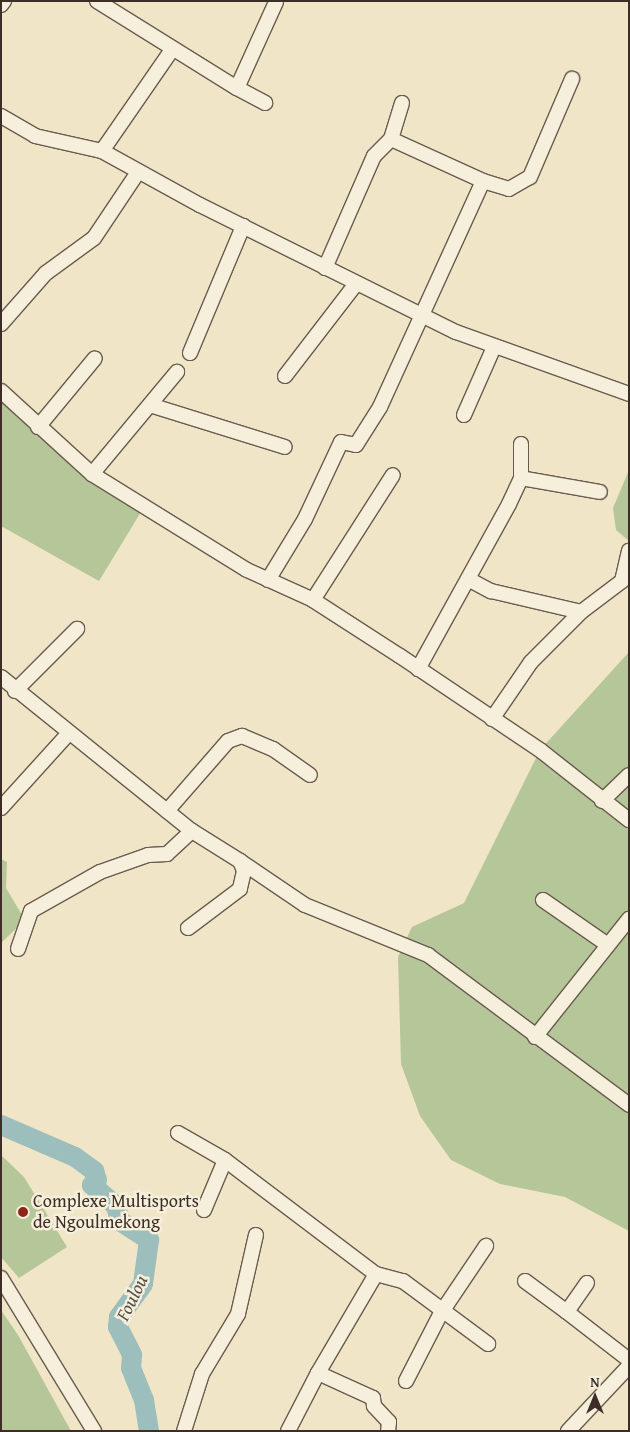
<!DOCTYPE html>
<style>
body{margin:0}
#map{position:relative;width:630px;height:1432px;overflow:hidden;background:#f0e6c7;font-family:"Gentium Book Plus",serif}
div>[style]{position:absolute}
.green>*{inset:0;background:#b5c699}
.river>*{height:20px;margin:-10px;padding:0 10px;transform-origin:10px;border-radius:10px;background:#9cbebc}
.roads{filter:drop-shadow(1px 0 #6a5b4f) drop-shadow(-1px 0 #6a5b4f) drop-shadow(0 1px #6a5b4f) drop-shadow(0 -1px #6a5b4f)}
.minor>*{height:14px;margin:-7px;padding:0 7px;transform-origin:7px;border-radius:7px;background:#f5efdb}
.dots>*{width:14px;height:14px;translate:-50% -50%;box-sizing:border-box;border:2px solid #f5efdb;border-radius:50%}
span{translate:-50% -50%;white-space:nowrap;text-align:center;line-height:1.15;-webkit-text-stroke:5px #f5efdb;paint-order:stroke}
.poi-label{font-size:18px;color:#3d2d27}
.left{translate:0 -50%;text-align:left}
.water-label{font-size:19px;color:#55514c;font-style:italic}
.frame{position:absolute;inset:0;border:2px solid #3d2d27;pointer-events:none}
.north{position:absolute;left:570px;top:1372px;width:50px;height:50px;-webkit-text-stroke:4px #f5efdb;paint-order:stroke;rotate:0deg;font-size:14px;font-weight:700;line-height:20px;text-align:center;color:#3d2d27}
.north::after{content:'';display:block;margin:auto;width:18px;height:22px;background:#3d2d27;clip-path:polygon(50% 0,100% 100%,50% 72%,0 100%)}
</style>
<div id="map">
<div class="green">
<i style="clip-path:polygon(1px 391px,144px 507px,99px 581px,1px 526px)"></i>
<i style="clip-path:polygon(629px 470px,629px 541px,616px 530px,613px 508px)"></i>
<i style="clip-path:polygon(629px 652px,629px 1231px,565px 1197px,500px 1184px,451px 1160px,420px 1116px,401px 1064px,398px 957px,412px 927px,464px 903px,540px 750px)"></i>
<i style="clip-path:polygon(1px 859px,7px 862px,6px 888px,25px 920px,1px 943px)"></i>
<i style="clip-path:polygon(1px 1155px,24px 1177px,67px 1247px,19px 1278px,1px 1257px)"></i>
<i style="clip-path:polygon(1px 1310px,18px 1335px,71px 1431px,1px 1431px)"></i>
</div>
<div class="river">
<i style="left:1px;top:1125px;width:81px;rotate:23.4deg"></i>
<i style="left:75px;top:1157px;width:24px;rotate:36deg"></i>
<i style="left:94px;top:1171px;width:9px;rotate:72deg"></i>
<i style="left:97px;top:1180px;width:7px;rotate:135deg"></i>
<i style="left:92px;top:1185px;width:32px;rotate:41deg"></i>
<i style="left:116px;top:1206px;width:16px;rotate:75deg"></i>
<i style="left:120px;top:1221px;width:35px;rotate:33deg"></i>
<i style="left:149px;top:1240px;width:44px;rotate:97.8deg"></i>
<i style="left:143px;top:1284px;width:41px;rotate:126deg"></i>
<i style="left:119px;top:1317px;width:10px;rotate:96deg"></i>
<i style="left:118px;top:1327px;width:31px;rotate:63deg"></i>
<i style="left:132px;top:1355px;width:13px;rotate:94deg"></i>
<i style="left:131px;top:1368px;width:35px;rotate:68deg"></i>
<i style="left:144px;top:1400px;width:31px;rotate:81deg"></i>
</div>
<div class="roads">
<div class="minor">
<i style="left:97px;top:1px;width:165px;rotate:31.9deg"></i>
<i style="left:237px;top:88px;width:94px;rotate:-65.6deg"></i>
<i style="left:1px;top:5px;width:5px;rotate:-53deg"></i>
<i style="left:237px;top:88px;width:32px;rotate:28deg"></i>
<i style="left:402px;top:103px;width:38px;rotate:107deg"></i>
<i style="left:391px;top:139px;width:101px;rotate:24.5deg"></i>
<i style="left:1px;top:116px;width:39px;rotate:30deg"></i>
<i style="left:35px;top:136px;width:69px;rotate:12.6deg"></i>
<i style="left:102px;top:151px;width:112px;rotate:28.9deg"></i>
<i style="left:200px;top:205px;width:286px;rotate:26.4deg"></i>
<i style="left:456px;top:332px;width:184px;rotate:19.7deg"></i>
<i style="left:102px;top:151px;width:121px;rotate:-55.4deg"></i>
<i style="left:325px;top:268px;width:122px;rotate:-66.4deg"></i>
<i style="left:374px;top:156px;width:24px;rotate:-45deg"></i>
<i style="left:1px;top:324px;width:68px;rotate:-48.6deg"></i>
<i style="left:46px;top:273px;width:59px;rotate:-36.1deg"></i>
<i style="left:94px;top:238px;width:79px;rotate:-56.3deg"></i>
<i style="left:190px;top:353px;width:138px;rotate:-67.3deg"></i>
<i style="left:285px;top:376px;width:115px;rotate:-52.4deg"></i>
<i style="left:1px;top:391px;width:123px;rotate:42.4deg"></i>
<i style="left:92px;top:474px;width:182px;rotate:31.8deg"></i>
<i style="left:247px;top:570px;width:72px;rotate:24.4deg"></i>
<i style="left:313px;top:600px;width:103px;rotate:32.8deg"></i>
<i style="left:400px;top:656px;width:169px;rotate:33.9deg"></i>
<i style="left:540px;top:750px;width:113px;rotate:38.2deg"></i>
<i style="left:150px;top:405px;width:141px;rotate:17.3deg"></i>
<i style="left:464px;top:415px;width:74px;rotate:-66.2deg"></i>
<i style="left:38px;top:427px;width:89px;rotate:-50.4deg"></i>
<i style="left:92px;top:474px;width:133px;rotate:-50.2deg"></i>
<i style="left:521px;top:478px;width:80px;rotate:10deg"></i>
<i style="left:468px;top:579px;width:26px;rotate:28deg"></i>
<i style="left:491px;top:591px;width:92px;rotate:13.1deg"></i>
<i style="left:268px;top:580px;width:71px;rotate:-58.8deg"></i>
<i style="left:305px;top:519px;width:85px;rotate:-64.9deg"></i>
<i style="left:341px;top:442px;width:15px;rotate:11deg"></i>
<i style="left:356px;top:445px;width:45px;rotate:-57.7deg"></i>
<i style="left:380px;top:407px;width:248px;rotate:-65.5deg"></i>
<i style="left:483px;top:181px;width:27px;rotate:17deg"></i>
<i style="left:509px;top:189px;width:24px;rotate:-30deg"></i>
<i style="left:530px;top:177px;width:107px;rotate:-66.8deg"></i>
<i style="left:313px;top:600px;width:148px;rotate:-57.4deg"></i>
<i style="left:418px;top:669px;width:188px;rotate:-61.1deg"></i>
<i style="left:509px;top:504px;width:29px;rotate:-65deg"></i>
<i style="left:521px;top:478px;width:34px;rotate:-90deg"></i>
<i style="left:1px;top:677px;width:245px;rotate:38.9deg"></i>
<i style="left:192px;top:831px;width:57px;rotate:32deg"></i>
<i style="left:240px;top:861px;width:11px;rotate:68deg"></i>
<i style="left:244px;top:871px;width:18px;rotate:103deg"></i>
<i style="left:240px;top:889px;width:65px;rotate:143.1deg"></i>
<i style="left:15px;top:691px;width:88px;rotate:-45deg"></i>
<i style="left:492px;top:719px;width:69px;rotate:-55.6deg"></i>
<i style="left:531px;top:662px;width:71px;rotate:-45deg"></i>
<i style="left:581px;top:612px;width:51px;rotate:-37.1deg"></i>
<i style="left:622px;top:581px;width:31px;rotate:-77deg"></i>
<i style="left:602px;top:801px;width:37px;rotate:-44deg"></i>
<i style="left:1px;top:808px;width:100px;rotate:-47.8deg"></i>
<i style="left:167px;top:811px;width:93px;rotate:-48.9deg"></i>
<i style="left:228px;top:741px;width:15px;rotate:-20deg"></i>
<i style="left:242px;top:736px;width:34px;rotate:23deg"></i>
<i style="left:273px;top:749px;width:45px;rotate:35.1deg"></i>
<i style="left:240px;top:861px;width:78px;rotate:34.1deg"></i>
<i style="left:305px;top:905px;width:133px;rotate:22.1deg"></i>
<i style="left:428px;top:955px;width:251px;rotate:36.7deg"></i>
<i style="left:543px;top:900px;width:79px;rotate:34.7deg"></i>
<i style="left:18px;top:949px;width:40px;rotate:-71.1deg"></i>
<i style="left:31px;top:911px;width:79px;rotate:-29.5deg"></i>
<i style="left:100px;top:872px;width:51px;rotate:-19.5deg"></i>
<i style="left:148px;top:855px;width:19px;rotate:-3deg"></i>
<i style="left:167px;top:854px;width:34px;rotate:-43deg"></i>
<i style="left:535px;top:1037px;width:151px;rotate:-51.5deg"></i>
<i style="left:178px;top:1133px;width:54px;rotate:29.9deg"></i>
<i style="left:225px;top:1160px;width:189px;rotate:37.1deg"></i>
<i style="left:376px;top:1274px;width:115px;rotate:120.4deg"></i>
<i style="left:204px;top:1210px;width:54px;rotate:-67.2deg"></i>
<i style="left:376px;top:1274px;width:28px;rotate:15deg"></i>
<i style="left:403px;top:1281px;width:106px;rotate:36.5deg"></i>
<i style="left:1px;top:1278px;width:179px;rotate:58.7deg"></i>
<i style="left:525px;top:1281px;width:52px;rotate:36.4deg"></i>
<i style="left:587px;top:1283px;width:35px;rotate:125deg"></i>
<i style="left:567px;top:1312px;width:78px;rotate:37.7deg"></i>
<i style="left:406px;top:1381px;width:76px;rotate:-62.8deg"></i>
<i style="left:441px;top:1313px;width:81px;rotate:-56.1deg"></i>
<i style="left:184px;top:1431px;width:60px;rotate:-72.5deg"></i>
<i style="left:202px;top:1374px;width:70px;rotate:-59deg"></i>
<i style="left:238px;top:1314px;width:81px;rotate:-77.2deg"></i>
<i style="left:288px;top:1431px;width:65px;rotate:-62.7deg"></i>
<i style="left:318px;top:1373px;width:60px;rotate:24.4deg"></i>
<i style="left:373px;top:1398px;width:8px;rotate:83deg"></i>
<i style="left:374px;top:1406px;width:22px;rotate:47deg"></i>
<i style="left:389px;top:1422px;width:9px;rotate:96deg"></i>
<i style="left:568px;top:1431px;width:89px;rotate:-46.8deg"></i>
</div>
</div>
<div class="dots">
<i style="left:23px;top:1212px;background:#8f2418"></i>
</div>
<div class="poi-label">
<span class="left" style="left:33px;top:1212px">Complexe Multisports<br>de Ngoulmekong</span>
</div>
<div class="water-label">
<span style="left:132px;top:1298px;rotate:-64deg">Foulou</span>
</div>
<div class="frame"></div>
<div class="north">N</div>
</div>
